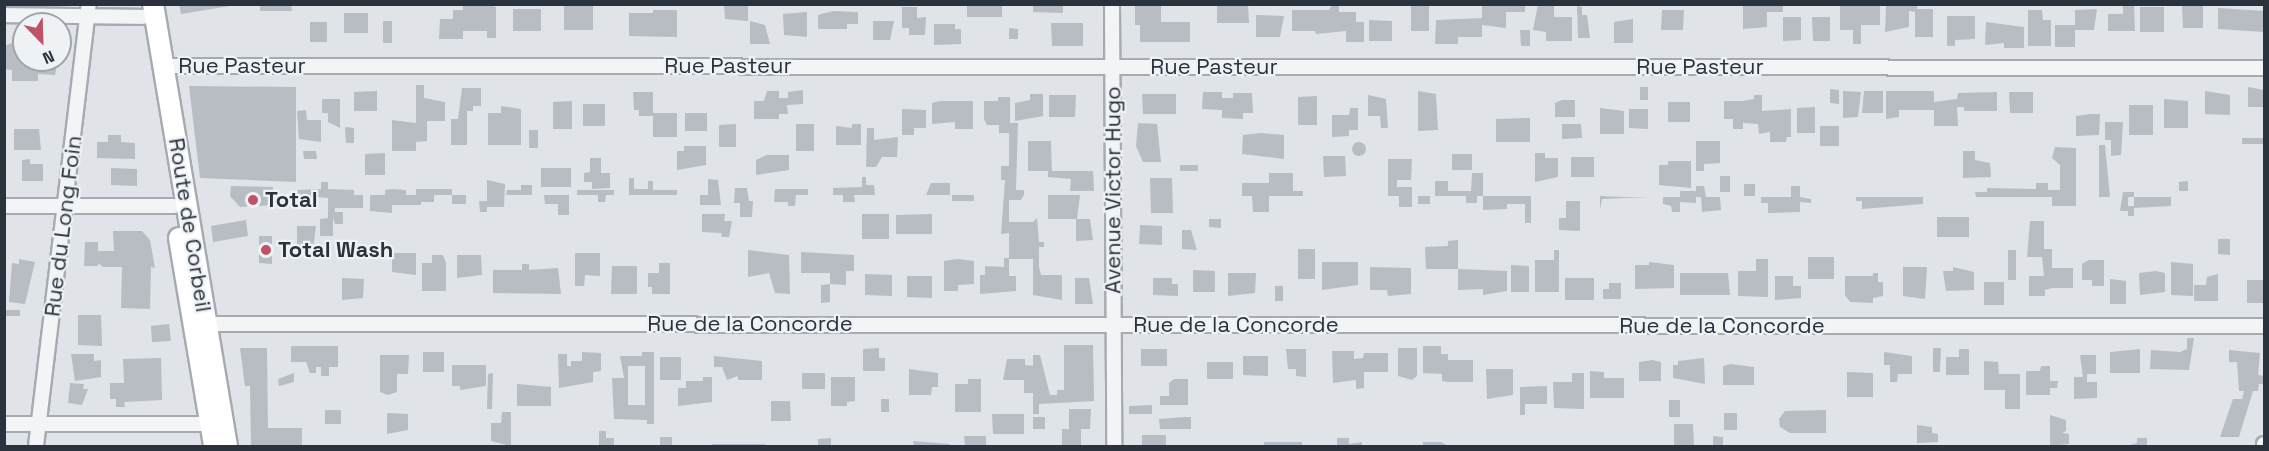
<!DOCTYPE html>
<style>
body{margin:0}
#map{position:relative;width:2269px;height:451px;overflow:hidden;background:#e0e3e7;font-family:"Space Grotesk",sans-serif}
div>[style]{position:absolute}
.building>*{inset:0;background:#b8bdc4}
.round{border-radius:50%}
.roads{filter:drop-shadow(2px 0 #a6aab1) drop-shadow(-2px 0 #a6aab1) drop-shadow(0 2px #a6aab1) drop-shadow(0 -2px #a6aab1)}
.minor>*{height:14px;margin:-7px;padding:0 7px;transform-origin:7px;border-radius:7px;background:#f2f4f6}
.secondary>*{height:20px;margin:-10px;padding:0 10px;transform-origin:10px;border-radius:10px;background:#fff}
.dots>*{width:16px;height:16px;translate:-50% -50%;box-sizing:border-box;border:3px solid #eff2f5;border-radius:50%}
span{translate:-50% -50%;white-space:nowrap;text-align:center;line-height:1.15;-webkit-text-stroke:4.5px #eff2f5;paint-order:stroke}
.street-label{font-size:22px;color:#2a323d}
.poi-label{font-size:22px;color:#2a323d;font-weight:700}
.left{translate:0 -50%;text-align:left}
.frame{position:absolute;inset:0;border:6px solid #2a323d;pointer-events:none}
.north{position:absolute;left:12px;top:12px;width:60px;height:60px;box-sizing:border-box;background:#eff2f5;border:2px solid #a0a5ab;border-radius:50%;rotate:157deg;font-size:16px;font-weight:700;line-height:24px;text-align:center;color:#2a323d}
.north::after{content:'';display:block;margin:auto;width:21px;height:27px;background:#c05267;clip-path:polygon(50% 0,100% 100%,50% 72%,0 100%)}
</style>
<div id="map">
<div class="building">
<i style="clip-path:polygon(179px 4px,230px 4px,230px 6px,181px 14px)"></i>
<i style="clip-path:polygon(260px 4px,291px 4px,292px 11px,260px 11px)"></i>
<i style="clip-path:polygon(487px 4px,496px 7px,496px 38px,487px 38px,487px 31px,463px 31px,463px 39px,439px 39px,440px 19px,453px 19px,453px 10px,463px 10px,463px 6px)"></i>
<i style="clip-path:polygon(564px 4px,593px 4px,593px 30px,564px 30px)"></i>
<i style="clip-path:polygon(724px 4px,748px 4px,748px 21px,725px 19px)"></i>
<i style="clip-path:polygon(967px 4px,1002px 4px,1002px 17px,967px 17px)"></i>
<i style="clip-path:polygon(1033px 4px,1063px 4px,1063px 13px,1033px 12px)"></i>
<i style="clip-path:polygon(1135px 4px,1161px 4px,1161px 22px,1190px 22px,1190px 42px,1140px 42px,1140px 25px,1135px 25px)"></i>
<i style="clip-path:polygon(1217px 4px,1248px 4px,1249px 23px,1217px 23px)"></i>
<i style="clip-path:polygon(1333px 4px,1339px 4px,1339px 12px,1356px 12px,1356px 22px,1364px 22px,1364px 42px,1346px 42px,1346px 31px,1316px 34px,1315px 31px,1292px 31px,1292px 10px,1329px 10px)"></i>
<i style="clip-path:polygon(1411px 4px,1429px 4px,1429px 31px,1411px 31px)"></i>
<i style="clip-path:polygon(1482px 4px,1525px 4px,1525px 12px,1506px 12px,1506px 28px,1482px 25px,1482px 37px,1458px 37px,1458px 44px,1435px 44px,1436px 20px,1482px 18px)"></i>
<i style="clip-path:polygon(1538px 4px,1554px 4px,1554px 17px,1572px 17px,1572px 41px,1546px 41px,1546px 32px,1533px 30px)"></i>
<i style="clip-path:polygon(1880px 4px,1880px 25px,1861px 25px,1861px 44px,1853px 44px,1853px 30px,1840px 30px,1840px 6px)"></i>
<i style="clip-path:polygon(1917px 4px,1917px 9px,1933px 9px,1933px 37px,1915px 37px,1915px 12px,1909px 11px,1909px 27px,1885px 32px,1886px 6px)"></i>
<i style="clip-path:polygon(1743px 5px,1783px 5px,1783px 12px,1767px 12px,1767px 27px,1743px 29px)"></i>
<i style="clip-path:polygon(2134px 5px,2135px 31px,2108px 31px,2108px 14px,2123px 14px,2123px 6px)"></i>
<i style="clip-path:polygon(1577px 6px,1582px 7px,1582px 15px,1587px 15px,1590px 38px,1578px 38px)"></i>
<i style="clip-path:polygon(2182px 6px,2203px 6px,2203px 28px,2183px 28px)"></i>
<i style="clip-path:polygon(902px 7px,917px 7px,917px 18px,926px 17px,925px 35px,909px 35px,909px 28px,902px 28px)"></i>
<i style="clip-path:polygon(2140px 7px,2164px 7px,2164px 32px,2140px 32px)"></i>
<i style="clip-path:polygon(2218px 8px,2264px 11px,2264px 32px,2218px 29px)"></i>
<i style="clip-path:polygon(513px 9px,541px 9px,541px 31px,513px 31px)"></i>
<i style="clip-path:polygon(2097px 9px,2094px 30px,2075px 30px,2075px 47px,2055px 47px,2055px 25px,2075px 25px,2075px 10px)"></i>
<i style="clip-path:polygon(653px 10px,677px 10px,677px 37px,629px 36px,629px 13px,653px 13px)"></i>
<i style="clip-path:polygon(1662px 10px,1684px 10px,1683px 30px,1661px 30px)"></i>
<i style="clip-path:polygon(2028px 10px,2042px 10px,2043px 20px,2051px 20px,2051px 46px,2028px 46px)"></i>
<i style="clip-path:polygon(833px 11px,858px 12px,858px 24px,847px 24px,847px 29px,818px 29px,818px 15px)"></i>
<i style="clip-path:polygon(807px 12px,807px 37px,784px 35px,783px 14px)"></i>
<i style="clip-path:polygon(344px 13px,368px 13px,368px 33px,344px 33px)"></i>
<i style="clip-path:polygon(1256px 15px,1284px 16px,1280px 37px,1256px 37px)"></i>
<i style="clip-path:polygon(1947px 16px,1975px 16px,1975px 39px,1955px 40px,1955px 46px,1947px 46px)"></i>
<i style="clip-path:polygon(1783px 17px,1801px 17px,1801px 40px,1783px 41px)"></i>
<i style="clip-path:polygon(1812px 17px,1830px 17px,1830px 41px,1813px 41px)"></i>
<i style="clip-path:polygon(1633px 19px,1633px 43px,1614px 43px,1614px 22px)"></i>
<i style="clip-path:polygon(1369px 20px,1392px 21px,1392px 41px,1369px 41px)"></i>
<i style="clip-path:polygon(383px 21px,392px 21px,392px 43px,383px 43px)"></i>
<i style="clip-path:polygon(750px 21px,765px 25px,770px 44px,750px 44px)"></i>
<i style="clip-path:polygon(873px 21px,894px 21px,890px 40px,873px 40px)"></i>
<i style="clip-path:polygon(310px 22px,327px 22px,327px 42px,310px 42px)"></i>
<i style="clip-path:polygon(1986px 22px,2024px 27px,2024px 48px,2004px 48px,2004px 43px,1985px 45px)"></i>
<i style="clip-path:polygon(1051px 23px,1083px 23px,1083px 46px,1052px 46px)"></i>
<i style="clip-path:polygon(934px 24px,955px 24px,955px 29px,961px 29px,961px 44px,934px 45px)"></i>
<i style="clip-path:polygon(1009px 28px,1018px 29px,1018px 39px,1009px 39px)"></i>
<i style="clip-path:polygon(1520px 30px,1530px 30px,1530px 46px,1521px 46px)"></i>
<i style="clip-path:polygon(12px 43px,24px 43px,24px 60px,32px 60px,32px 66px,39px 66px,40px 60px,58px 60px,55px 75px,38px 74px,38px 81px,12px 81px,12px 70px,4px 69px,4px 46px)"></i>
<i style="clip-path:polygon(416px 85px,424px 85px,424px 98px,445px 102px,445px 121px,427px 121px,427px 141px,416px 142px,416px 151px,392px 151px,392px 120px,416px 123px)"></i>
<i style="clip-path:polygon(189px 86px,296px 87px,296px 182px,200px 178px)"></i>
<i style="clip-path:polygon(1640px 87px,1648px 87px,1648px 100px,1640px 100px)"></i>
<i style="clip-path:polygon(2248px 87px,2264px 90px,2264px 107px,2248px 107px)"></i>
<i style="clip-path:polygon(462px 88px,481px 88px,481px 106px,473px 106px,473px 111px,467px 111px,467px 145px,451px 145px,451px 119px,458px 119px)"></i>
<i style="clip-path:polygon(1830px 89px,1839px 90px,1839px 104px,1830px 103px)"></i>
<i style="clip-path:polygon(803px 90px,803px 104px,787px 105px,788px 114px,779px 114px,779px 119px,754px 119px,754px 101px,764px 101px,767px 91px,779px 91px,779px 98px,788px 98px,788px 92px)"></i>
<i style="clip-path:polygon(377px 91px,377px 111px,354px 111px,354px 92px)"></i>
<i style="clip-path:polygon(1418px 91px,1436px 94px,1438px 130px,1418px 131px)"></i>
<i style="clip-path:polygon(1843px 91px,1861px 92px,1858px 117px,1843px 118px)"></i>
<i style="clip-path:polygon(1864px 91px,1883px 91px,1883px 113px,1862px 113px)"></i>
<i style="clip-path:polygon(1886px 91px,1934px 91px,1934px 102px,1957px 99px,1958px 93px,1997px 92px,1997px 111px,1964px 111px,1964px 107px,1957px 107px,1958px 126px,1934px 126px,1934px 110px,1899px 110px,1899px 117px,1886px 119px)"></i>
<i style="clip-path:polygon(2205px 91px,2230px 95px,2230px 115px,2205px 114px)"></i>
<i style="clip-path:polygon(633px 92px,653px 92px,653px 113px,677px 113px,677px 137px,653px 137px,653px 116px,639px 116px,639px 110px,634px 110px)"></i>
<i style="clip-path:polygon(1203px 92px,1222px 92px,1222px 98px,1233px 98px,1233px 93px,1252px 93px,1253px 113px,1243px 113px,1243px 119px,1222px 118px,1222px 110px,1202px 109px)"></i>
<i style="clip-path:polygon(2009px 92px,2033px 92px,2033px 113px,2010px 113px)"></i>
<i style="clip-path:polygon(1030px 94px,1043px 94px,1043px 116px,1015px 121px,1015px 103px,1030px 100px)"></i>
<i style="clip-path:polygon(1142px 94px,1176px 94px,1176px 114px,1143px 114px)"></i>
<i style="clip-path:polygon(1049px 95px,1076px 95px,1075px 117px,1049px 117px)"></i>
<i style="clip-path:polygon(1368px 95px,1386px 99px,1388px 128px,1381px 128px,1380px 116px,1368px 116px)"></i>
<i style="clip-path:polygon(1754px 95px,1762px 95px,1762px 111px,1791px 109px,1791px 137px,1787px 137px,1786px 142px,1770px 142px,1770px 132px,1759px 134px,1758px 124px,1743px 123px,1743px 129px,1733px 129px,1733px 119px,1724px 119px,1724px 101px,1743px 101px,1754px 99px)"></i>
<i style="clip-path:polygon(1317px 96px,1317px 125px,1298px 125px,1298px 97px)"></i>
<i style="clip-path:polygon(998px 97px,1010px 97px,1010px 123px,1018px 123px,1016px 190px,1024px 190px,1024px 195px,1021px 200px,1009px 200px,1009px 222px,1033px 222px,1037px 218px,1039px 242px,1044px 242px,1044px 247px,1039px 247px,1039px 267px,1041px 275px,1062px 275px,1062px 300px,1033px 295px,1033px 259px,1009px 259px,1009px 276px,1016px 276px,1016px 291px,980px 294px,980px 275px,985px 275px,985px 266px,1004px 267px,1004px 258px,1009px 258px,1009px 233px,1001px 234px,1005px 180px,1001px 180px,1001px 166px,1009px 166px,1009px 133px,999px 133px,999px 125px,987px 125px,984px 119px,984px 101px,998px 101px)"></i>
<i style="clip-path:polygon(322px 99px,340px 99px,340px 128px,328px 122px,328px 113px,322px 113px)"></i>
<i style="clip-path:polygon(2164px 99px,2188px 101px,2188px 128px,2164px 128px)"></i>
<i style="clip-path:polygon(1562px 100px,1575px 100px,1575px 117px,1555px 117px,1555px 103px)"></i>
<i style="clip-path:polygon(572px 101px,572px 129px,553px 129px,553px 102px)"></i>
<i style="clip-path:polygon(940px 101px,973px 101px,973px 129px,955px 129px,955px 122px,932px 124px,932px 103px)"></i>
<i style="clip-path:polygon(1668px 102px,1690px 102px,1690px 122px,1668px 122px)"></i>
<i style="clip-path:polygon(583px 104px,605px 104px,605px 126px,583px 126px)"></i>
<i style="clip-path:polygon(2129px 105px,2153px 105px,2153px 135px,2129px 135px)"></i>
<i style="clip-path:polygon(501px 106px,521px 109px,521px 145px,488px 145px,488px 113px,501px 113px)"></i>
<i style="clip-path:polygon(1815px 107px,1815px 133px,1797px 133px,1797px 108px)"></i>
<i style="clip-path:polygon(1350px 108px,1358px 108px,1358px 130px,1349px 130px,1349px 136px,1332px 137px,1332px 115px,1349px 115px)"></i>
<i style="clip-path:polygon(1600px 108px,1624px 111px,1624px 134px,1600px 134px)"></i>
<i style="clip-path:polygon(902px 109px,926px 110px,926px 128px,914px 128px,914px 135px,902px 135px)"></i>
<i style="clip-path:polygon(1629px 109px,1648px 109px,1648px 129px,1629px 128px)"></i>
<i style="clip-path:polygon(306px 110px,307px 120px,321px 120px,321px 142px,299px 139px,297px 111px)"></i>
<i style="clip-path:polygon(685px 113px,707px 113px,707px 131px,685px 131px)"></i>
<i style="clip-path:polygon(2090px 114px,2100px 114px,2099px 135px,2076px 136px,2076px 116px)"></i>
<i style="clip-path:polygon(1530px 118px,1530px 142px,1496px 142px,1496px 119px)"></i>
<i style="clip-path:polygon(2105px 122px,2123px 122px,2121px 155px,2111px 156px,2111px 140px,2105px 140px)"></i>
<i style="clip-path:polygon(1138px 123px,1157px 124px,1161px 162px,1143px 162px,1136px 146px)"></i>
<i style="clip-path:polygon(736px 124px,736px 147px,719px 147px,719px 125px)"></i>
<i style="clip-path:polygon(796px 124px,814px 124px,814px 151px,796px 151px)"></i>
<i style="clip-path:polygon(852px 124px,861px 124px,861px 145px,836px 145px,836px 126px,852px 128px)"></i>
<i style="clip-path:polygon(1562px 124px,1581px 124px,1582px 138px,1562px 139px)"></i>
<i style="clip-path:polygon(1820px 126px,1839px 126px,1839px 146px,1820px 146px)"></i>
<i style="clip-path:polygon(345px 127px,354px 128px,354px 143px,346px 143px)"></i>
<i style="clip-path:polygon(867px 128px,874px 128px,874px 140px,898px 137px,897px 157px,882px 157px,876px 167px,866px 167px)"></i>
<i style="clip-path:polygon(14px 129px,39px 129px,41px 150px,14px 150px)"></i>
<i style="clip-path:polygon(529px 130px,538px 130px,538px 148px,529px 148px)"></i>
<i style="clip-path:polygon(1261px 133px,1284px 135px,1284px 159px,1242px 154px,1243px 135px)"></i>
<i style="clip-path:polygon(108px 135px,121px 135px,121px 142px,135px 143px,135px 159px,97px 158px,97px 142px,108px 142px)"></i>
<i style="clip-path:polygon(2242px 138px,2264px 138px,2264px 144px,2242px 144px)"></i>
<i style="clip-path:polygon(1028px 141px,1051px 141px,1052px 171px,1093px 171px,1094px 191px,1070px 191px,1071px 179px,1048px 177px,1048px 171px,1028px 171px)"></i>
<i style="clip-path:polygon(1696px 141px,1720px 141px,1720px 163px,1704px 164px,1704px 171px,1696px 171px)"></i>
<i class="round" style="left:1352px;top:142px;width:14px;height:14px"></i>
<i style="clip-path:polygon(2099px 145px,2105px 145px,2110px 197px,2099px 197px)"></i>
<i style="clip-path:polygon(684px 146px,706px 146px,706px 165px,677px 170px,677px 151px,684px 151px)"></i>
<i style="clip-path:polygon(2055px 147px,2076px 148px,2076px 206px,2052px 206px,2052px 197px,1976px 197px,1975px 192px,1987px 192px,1987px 188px,2036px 189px,2036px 183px,2048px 183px,2048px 190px,2060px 190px,2060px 165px,2052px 158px)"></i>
<i style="clip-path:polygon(303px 151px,316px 151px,317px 159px,304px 159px)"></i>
<i style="clip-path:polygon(1963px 151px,1975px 151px,1975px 160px,1990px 163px,1991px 177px,1963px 178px)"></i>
<i style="clip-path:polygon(385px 153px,385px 175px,365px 175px,365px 154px)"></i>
<i style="clip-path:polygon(1535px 153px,1545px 153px,1545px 158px,1558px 158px,1558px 177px,1535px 182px)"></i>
<i style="clip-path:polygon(1452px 154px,1472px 154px,1472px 170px,1452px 170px)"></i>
<i style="clip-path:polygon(767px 155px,789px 155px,789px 170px,756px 175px,756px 160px)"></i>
<i style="clip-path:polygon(1323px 156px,1345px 156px,1346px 176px,1324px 177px)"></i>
<i style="clip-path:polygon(1571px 157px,1594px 157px,1594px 177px,1571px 177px)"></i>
<i style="clip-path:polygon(590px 158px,601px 158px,601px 173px,610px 173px,610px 188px,592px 189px,592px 182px,584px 182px,584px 173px,590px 172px)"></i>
<i style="clip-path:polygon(30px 159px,30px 164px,43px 164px,43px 181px,22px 181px,22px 160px)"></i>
<i style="clip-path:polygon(1388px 159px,1412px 159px,1411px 180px,1397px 180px,1397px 187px,1412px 187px,1412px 207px,1399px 207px,1399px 196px,1388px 196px)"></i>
<i style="clip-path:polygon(1668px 161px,1691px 161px,1691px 188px,1659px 185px,1659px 165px,1668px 165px)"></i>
<i style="clip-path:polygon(1180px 165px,1198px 165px,1198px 171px,1180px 171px)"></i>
<i style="clip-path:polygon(111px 168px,137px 169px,137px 186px,111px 185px)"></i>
<i style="clip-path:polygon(541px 168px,571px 168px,571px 187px,541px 187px)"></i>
<i style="clip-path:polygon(1269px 173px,1293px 173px,1293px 191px,1303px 191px,1303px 196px,1269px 196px,1269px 212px,1253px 212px,1252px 196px,1242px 196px,1242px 183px,1269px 183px)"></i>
<i style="clip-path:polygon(1472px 173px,1483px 173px,1483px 196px,1477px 196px,1477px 203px,1466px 203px,1466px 196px,1435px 196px,1435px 181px,1448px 181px,1448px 191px,1471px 191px)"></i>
<i style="clip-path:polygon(1720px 176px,1730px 176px,1730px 192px,1720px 192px)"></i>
<i style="clip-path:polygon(862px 177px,866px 177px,866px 185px,874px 185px,875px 195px,854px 195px,855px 202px,843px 202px,843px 195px,833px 195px,833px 188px,862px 187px)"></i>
<i style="clip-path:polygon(629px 178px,634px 178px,634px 189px,648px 189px,648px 181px,653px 181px,653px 190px,677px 190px,677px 195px,629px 195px)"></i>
<i style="clip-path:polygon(1150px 178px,1172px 178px,1173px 213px,1151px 213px)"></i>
<i style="clip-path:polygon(708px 179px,718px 180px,721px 205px,700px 205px,700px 195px,708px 195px)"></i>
<i style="clip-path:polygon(487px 180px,505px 184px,504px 207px,487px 207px,487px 212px,480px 212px,479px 201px,487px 201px)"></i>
<i style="clip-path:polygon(2188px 181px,2188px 191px,2179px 191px,2179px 182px)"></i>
<i style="clip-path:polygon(321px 182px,328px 182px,328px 189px,354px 190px,354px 195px,363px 195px,363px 208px,335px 208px,335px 212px,343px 212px,343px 224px,335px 224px,333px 218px,333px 236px,320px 236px,320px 219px,328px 218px,328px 198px,297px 195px,297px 190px,321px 189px)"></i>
<i style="clip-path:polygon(931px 183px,950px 183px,950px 195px,926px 195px)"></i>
<i style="clip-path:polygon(1744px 184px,1755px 184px,1755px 196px,1744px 196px)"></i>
<i style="clip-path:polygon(521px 185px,532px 185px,532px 195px,506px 195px,507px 190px,521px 190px)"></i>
<i style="clip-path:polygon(231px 186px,273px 187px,273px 205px,240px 207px,230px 196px)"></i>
<i style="clip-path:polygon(1696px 186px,1704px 186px,1706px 197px,1720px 197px,1721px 210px,1702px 212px,1701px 197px,1696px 197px,1696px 203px,1680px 202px,1680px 212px,1672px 212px,1671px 206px,1663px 204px,1663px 197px,1680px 197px,1680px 191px,1696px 191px)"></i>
<i style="clip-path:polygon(1791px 186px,1800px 186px,1800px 197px,1811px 199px,1811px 203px,1800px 202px,1800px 212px,1768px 213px,1768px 203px,1761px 203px,1761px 197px,1791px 197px)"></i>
<i style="clip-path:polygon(735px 188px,747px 188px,749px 201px,753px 201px,752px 217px,740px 217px,740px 203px,734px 203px)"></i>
<i style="clip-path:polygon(392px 189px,406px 190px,406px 195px,416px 195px,416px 189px,452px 189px,452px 195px,434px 195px,434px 202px,421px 202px,421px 205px,392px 205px,392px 213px,370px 211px,370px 195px,385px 195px,385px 190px)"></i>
<i style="clip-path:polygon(775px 189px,808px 189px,808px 195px,796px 195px,795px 206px,788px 206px,788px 202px,774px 202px)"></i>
<i style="clip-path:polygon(577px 190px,614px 190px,614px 195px,606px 195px,605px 202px,598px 202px,598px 195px,577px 195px)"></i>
<i style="clip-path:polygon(2123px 192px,2134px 192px,2134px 197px,2128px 197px,2128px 206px,2134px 206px,2134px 197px,2171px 197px,2171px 206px,2134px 208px,2134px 216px,2128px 216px,2128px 211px,2120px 211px)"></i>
<i style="clip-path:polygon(452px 195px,466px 195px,466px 204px,452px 204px)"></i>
<i style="clip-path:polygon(544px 195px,569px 195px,569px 215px,558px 215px,558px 204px,545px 204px)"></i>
<i style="clip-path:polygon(952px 195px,974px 195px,974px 201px,952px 201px)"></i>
<i style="clip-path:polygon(1048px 195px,1080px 195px,1077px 219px,1090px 219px,1093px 240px,1076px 241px,1076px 219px,1048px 219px)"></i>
<i style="clip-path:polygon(1418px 196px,1430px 196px,1430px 204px,1418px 204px)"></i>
<i style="clip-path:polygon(1483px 196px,1531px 196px,1531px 223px,1525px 223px,1525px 204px,1507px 204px,1507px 209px,1483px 210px)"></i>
<i style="clip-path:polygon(1600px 196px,1624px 197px,1649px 197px,1602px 199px,1600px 210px)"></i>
<i style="clip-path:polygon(1856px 197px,1923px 197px,1923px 204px,1862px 209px,1862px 201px,1856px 201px)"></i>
<i style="clip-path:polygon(1566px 201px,1580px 201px,1580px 231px,1559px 230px,1559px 218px,1566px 218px)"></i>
<i style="clip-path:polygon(702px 214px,725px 214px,724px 221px,732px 221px,729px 237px,722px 237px,721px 233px,702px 232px)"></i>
<i style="clip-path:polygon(862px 214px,889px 214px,889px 239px,862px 239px)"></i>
<i style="clip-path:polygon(932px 214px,932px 234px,896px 234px,896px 215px)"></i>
<i style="clip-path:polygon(1937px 217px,1969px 217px,1969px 237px,1937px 237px)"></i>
<i style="clip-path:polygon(1209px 219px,1221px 219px,1221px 228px,1209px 227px)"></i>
<i style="clip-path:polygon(246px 220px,248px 236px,213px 242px,211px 226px)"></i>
<i style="clip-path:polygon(2030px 221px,2044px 221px,2044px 249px,2052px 249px,2052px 268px,2073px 268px,2073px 288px,2052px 288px,2045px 290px,2045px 296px,2029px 296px,2029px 276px,2044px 276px,2042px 257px,2027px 257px)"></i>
<i style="clip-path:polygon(1140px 225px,1162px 226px,1162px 245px,1139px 244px)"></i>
<i style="clip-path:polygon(297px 226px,316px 226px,313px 249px,297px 253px)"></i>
<i style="clip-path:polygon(1182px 230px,1191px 230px,1197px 250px,1182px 249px)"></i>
<i style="clip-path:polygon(113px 231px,142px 231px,150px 240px,155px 268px,151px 267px,150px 309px,121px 308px,122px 267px,103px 267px,98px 263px,98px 266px,84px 266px,85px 242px,98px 242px,98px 251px,114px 251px)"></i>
<i style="clip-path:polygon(259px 236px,272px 236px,272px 264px,259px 263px)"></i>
<i style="clip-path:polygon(2218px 239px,2230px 239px,2230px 255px,2218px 254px)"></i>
<i style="clip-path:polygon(1458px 240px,1458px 269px,1426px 269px,1425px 247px,1448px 246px,1448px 241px)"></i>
<i style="clip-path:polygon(1298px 249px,1315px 249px,1315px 279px,1298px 279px)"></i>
<i style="clip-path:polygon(748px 250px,789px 255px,790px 294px,775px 293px,769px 273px,748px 277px)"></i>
<i style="clip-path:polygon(1554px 250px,1559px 250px,1559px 292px,1535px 292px,1535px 260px,1554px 260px)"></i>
<i style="clip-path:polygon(2008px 250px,2016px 250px,2016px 280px,2008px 280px)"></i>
<i style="clip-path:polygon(801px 252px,854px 255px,854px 271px,846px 271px,846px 285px,830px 284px,830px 273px,801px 273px)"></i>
<i style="clip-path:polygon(392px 253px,416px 253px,416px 275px,392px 272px)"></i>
<i style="clip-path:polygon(575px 253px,600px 253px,600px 276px,585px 275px,584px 286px,575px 286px)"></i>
<i style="clip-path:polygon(432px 255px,443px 255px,446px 263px,446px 291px,422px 291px,422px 263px,432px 263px)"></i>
<i style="clip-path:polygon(457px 255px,481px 255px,482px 275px,457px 278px)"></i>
<i style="clip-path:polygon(1808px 257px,1834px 257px,1834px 279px,1808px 279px)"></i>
<i style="clip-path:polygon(19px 259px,35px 262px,25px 304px,9px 302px,12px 263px,19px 264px)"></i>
<i style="clip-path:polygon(958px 259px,974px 261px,974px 284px,958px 285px,958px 291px,944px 291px,944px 261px)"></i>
<i style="clip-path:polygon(1756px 259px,1768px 259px,1768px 297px,1738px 296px,1738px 271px,1756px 271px)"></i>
<i style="clip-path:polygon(2089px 260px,2104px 260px,2104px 286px,2092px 286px,2092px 280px,2082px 280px,2082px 264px)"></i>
<i style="clip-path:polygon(1322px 262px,1358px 262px,1358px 285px,1322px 290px)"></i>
<i style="clip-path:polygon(1649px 262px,1674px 265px,1674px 288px,1635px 289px,1635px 265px,1649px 265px)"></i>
<i style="clip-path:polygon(2171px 262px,2193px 264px,2193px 296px,2171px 295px)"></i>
<i style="clip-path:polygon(659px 263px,670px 263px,670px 294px,652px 294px,652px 287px,648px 287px,648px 273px,659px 273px)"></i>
<i style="clip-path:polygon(522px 264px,529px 264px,529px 270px,558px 268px,561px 294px,493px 293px,493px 270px,522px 270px)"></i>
<i style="clip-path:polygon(1511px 265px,1529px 266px,1529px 292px,1511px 292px)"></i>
<i style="clip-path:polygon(612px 266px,637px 266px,637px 294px,611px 294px)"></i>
<i style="clip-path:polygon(1370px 267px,1411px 268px,1411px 294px,1388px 296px,1387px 290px,1370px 290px)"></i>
<i style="clip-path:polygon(1903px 267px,1927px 267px,1925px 299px,1903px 296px)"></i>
<i style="clip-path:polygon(1953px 267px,1974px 272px,1974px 290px,1946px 291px,1943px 271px,1953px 271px)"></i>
<i style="clip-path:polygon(1458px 269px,1507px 271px,1507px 291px,1483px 295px,1483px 289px,1458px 290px)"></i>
<i style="clip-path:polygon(1193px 270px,1215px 271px,1215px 292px,1193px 292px)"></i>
<i style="clip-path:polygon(2156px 271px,2165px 273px,2165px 292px,2140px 295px,2139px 273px)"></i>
<i style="clip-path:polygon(1228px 273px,1256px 273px,1255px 293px,1228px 296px)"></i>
<i style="clip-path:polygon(1680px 273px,1728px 273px,1730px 295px,1680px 295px)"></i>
<i style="clip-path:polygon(1873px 273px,1878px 273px,1878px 282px,1883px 282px,1883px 296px,1873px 298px,1873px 303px,1850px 302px,1845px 295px,1845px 276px,1873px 276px)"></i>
<i style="clip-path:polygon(865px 274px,892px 275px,892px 296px,865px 295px)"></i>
<i style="clip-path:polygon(2218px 274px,2218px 301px,2194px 301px,2194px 285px,2206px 285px,2207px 277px)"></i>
<i style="clip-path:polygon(907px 276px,932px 276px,932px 298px,907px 297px)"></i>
<i style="clip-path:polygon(1775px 276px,1793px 276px,1793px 286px,1801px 286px,1801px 298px,1775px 300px)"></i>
<i style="clip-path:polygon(342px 278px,364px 279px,363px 298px,342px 300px)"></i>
<i style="clip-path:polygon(1075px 278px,1089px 278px,1093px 304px,1075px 304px)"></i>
<i style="clip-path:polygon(1153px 278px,1172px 278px,1172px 284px,1178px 284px,1178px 296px,1153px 295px)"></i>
<i style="clip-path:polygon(1565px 278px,1594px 278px,1594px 300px,1565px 300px)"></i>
<i style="clip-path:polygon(2110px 279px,2126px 281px,2126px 304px,2110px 304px)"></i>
<i style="clip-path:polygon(2247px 280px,2264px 280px,2264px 303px,2247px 303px)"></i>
<i style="clip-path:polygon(1984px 282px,2004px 282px,2004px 305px,1984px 305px)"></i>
<i style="clip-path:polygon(1609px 283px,1621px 283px,1621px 299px,1603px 299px,1603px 289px,1609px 289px)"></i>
<i style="clip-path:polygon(830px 284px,830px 302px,821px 303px,821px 285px)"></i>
<i style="clip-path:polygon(1275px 286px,1283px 286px,1283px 301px,1275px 301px)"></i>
<i style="clip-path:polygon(4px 310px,20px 310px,20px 316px,4px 316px)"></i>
<i style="clip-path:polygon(78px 315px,101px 315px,102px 346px,78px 345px)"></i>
<i style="clip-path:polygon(169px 324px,171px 341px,152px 342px,151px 326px)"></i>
<i style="clip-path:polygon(2187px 338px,2194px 338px,2189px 370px,2150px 369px,2151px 350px,2180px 352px,2187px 349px)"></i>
<i style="clip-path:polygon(1064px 345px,1093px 345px,1094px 401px,1039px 404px,1039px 414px,1033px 414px,1033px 393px,1024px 393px,1024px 380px,1003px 380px,1007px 359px,1025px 359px,1025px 365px,1033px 366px,1033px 355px,1040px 355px,1050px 395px,1057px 395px,1057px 390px,1064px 390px)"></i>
<i style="clip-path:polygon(291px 346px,338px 346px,338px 367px,329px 367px,329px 376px,321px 376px,321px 367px,316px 367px,316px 373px,310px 373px,306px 362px,291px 362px)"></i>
<i style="clip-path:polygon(1423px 346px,1441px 346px,1441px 354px,1448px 354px,1448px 360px,1473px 360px,1473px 382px,1448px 382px,1442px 381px,1442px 374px,1423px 373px)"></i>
<i style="clip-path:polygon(240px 348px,267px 348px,268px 428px,302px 428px,302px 446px,251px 446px,250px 386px,245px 386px)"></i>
<i style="clip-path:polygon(879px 348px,879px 358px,885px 358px,885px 371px,863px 371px,863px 349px)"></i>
<i style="clip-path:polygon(1398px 348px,1417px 348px,1417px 376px,1412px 380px,1398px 376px)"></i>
<i style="clip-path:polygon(1933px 348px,1941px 348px,1940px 372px,1933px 372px)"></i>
<i style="clip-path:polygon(1141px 349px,1167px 349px,1167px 366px,1141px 366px)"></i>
<i style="clip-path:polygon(1286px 349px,1306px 349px,1306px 377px,1296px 376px,1296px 369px,1288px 369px)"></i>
<i style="clip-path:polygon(1959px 349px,1969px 349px,1969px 375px,1946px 375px,1946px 357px,1959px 357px)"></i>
<i style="clip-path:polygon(2140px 349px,2140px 373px,2110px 373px,2110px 352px)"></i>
<i style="clip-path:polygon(2229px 350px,2260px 353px,2258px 375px,2264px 376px,2264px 384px,2259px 384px,2258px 391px,2253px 391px,2239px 437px,2220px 437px,2233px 399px,2242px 399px,2244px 391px,2239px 391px,2237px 362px,2229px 362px)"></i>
<i style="clip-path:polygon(1332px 351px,1354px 351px,1354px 359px,1363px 358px,1364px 353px,1388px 353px,1388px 372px,1364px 372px,1364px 388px,1356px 389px,1356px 380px,1333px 383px)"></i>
<i style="clip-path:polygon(423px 352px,444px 352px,444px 372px,423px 372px)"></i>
<i style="clip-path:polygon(582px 352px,601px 353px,601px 371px,593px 372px,593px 382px,559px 388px,558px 354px,567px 354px,567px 366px,571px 366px,571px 361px,582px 361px)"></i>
<i style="clip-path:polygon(evenodd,642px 352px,654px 352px,654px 424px,647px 424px,647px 420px,614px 419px,612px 378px,624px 378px,620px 356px,642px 356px,642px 352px,628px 366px,645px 366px,645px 405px,628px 405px,628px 366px)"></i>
<i style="clip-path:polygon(1884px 352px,1912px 356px,1912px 374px,1898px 374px,1897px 382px,1890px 382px,1890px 365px,1884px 365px)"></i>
<i style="clip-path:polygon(71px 354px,94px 354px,94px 361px,101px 360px,101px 377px,75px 381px)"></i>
<i style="clip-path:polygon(380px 355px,409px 355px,408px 374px,397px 374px,397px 392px,388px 395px,380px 392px)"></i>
<i style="clip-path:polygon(2080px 355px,2096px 355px,2096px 374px,2087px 374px,2087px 382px,2097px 382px,2097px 398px,2074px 399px,2074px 377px,2083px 377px)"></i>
<i style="clip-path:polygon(714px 356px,762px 361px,762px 380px,738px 380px,738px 376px,727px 380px,722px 367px,714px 367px)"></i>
<i style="clip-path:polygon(1243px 356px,1268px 356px,1268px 376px,1243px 375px)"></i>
<i style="clip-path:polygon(660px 357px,681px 357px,681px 380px,660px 380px)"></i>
<i style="clip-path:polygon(161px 358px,162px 400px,124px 402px,125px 407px,116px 407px,116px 399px,110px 399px,110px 383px,124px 383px,123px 359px)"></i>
<i style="clip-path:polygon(1704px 358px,1705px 384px,1673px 378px,1673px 365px,1678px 365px,1678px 361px)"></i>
<i style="clip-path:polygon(1653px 360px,1661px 362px,1661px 381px,1639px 381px,1639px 362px)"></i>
<i style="clip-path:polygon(1984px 361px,1998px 362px,1999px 374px,2020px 374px,2020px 409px,2005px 409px,2005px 390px,1984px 390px)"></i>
<i style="clip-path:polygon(1207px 362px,1233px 362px,1233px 379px,1207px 379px)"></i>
<i style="clip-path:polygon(1730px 364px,1754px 367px,1754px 385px,1723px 385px,1723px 366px)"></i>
<i style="clip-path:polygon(452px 365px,486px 365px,486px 386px,460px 390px,460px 386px,452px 386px)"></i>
<i style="clip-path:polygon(2041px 366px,2050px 366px,2050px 381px,2058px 381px,2057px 388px,2050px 388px,2050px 395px,2026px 395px,2026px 371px,2040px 371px)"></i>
<i style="clip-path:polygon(909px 369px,938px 373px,938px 387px,932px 387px,931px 395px,909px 395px)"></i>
<i style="clip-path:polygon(1486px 369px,1513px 369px,1513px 395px,1487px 399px)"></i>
<i style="clip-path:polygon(1590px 371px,1604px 372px,1604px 378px,1624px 378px,1624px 398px,1590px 398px)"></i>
<i style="clip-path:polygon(1847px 372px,1873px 373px,1873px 397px,1847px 397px)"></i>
<i style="clip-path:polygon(294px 373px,294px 382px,279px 386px,278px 379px)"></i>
<i style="clip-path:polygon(493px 373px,492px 409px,487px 409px,488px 374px)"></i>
<i style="clip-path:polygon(802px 373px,825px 373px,825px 389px,802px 389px)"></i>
<i style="clip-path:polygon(1572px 373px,1584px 373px,1584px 409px,1554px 408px,1553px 382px,1572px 382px)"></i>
<i style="clip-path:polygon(703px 377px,712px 377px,712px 402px,678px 406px,678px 388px,686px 388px,686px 381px,703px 381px)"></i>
<i style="clip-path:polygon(831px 377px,855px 377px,855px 401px,847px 402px,847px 406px,831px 406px)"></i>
<i style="clip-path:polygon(968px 379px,981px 379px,981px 412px,955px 412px,955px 384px,968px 384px)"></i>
<i style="clip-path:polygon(1174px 379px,1188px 379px,1188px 405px,1160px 405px,1160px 396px,1169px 396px,1169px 383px)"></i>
<i style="clip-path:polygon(70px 383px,84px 384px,83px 389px,88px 389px,82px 405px,68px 403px)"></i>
<i style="clip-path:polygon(517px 384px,551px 387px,551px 406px,517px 406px)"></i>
<i style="clip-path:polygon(1547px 386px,1547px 404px,1525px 404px,1525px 415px,1520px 415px,1520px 387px)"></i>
<i style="clip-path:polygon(881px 399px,889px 399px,889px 412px,881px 412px)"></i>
<i style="clip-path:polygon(1669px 400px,1680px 400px,1680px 417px,1669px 417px)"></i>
<i style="clip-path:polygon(771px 401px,790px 401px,791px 421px,771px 421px)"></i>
<i style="clip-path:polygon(1152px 405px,1152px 414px,1129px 414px,1129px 406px)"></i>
<i style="clip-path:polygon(1069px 409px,1091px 409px,1090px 429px,1081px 429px,1081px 446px,1062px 446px,1062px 429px,1069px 429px)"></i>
<i style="clip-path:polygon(325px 410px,341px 410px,341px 424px,325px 424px)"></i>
<i style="clip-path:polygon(1826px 410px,1826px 433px,1790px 433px,1780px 427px,1779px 419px,1785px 411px)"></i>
<i style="clip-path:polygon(502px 412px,511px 412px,511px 446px,491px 441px,491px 423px,501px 423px)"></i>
<i style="clip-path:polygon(387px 413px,408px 414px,408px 430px,387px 434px)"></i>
<i style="clip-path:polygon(1724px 413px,1737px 413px,1737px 430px,1724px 430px)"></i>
<i style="clip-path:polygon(992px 414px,1024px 414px,1024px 434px,993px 434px)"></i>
<i style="clip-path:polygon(2050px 415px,2066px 420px,2066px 431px,2062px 433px,2069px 434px,2069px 444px,2050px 446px)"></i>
<i style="clip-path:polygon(1033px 417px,1045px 417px,1045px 429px,1033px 429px)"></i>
<i style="clip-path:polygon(1185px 417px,1191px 417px,1191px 429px,1160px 429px,1159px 419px)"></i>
<i style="clip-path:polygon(1674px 424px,1693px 424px,1694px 446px,1674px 446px)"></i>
<i style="clip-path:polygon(1917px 425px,1932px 427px,1932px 433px,1938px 434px,1938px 442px,1917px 443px)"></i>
<i style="clip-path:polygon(599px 431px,606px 431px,606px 438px,614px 438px,614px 446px,599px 446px)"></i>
<i style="clip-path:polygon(1142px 435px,1166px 435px,1166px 446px,1142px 446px)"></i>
<i style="clip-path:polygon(964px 436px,986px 436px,986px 446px,965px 446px)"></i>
<i style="clip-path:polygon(1713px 436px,1723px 437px,1723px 446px,1713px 446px)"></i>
<i style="clip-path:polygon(660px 437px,672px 437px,672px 445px,660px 446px)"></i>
<i style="clip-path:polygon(831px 438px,831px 446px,818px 446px,818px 439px)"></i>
<i style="clip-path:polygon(1337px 438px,1349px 438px,1349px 444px,1362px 442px,1362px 446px,1337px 446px)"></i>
<i style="clip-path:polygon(2137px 438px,2147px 438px,2147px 446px,2126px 446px,2137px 443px)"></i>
<i style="clip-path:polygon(913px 441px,950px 444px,950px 446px,914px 446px)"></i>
<i style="clip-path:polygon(1264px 442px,1302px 442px,1302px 446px,1264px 446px)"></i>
<i style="clip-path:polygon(1423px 442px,1441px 442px,1448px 446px,1423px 446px)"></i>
<i style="clip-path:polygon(712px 444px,765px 444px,765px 446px,712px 446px)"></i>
</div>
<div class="roads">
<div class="minor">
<i style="left:1112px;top:4px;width:442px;rotate:89.7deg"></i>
<i style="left:4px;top:15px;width:139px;rotate:0.8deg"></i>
<i style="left:164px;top:66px;width:2100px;rotate:0.05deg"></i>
<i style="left:4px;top:206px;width:170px"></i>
<i style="left:207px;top:324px;width:2057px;rotate:0.06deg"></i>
<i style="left:4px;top:424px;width:206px"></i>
<i style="left:36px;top:446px;width:445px;rotate:-83.2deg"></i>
<i style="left:2264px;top:446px;width:2px;rotate:-90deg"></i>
</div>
<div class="secondary">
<i style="left:153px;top:4px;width:448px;rotate:80.5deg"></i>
<i style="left:179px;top:238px;width:211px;rotate:80.4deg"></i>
</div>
</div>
<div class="dots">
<i style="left:253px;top:200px;background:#c05267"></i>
<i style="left:266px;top:250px;background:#c05267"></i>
</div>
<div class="street-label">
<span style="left:242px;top:66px">Rue Pasteur</span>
<span style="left:728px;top:66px">Rue Pasteur</span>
<span style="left:1214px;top:67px">Rue Pasteur</span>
<span style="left:1700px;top:67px">Rue Pasteur</span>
<span style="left:1113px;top:190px;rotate:-90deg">Avenue Victor Hugo</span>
<span style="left:190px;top:225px;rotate:81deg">Route de Corbeil</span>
<span style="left:63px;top:226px;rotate:-83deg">Rue du Long Foin</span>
<span style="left:750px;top:324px">Rue de la Concorde</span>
<span style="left:1236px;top:325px">Rue de la Concorde</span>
<span style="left:1722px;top:326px">Rue de la Concorde</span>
</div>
<div class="poi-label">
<span class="left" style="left:265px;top:200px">Total</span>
<span class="left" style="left:278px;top:250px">Total Wash</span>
</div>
<div class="frame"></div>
<div class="north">N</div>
</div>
